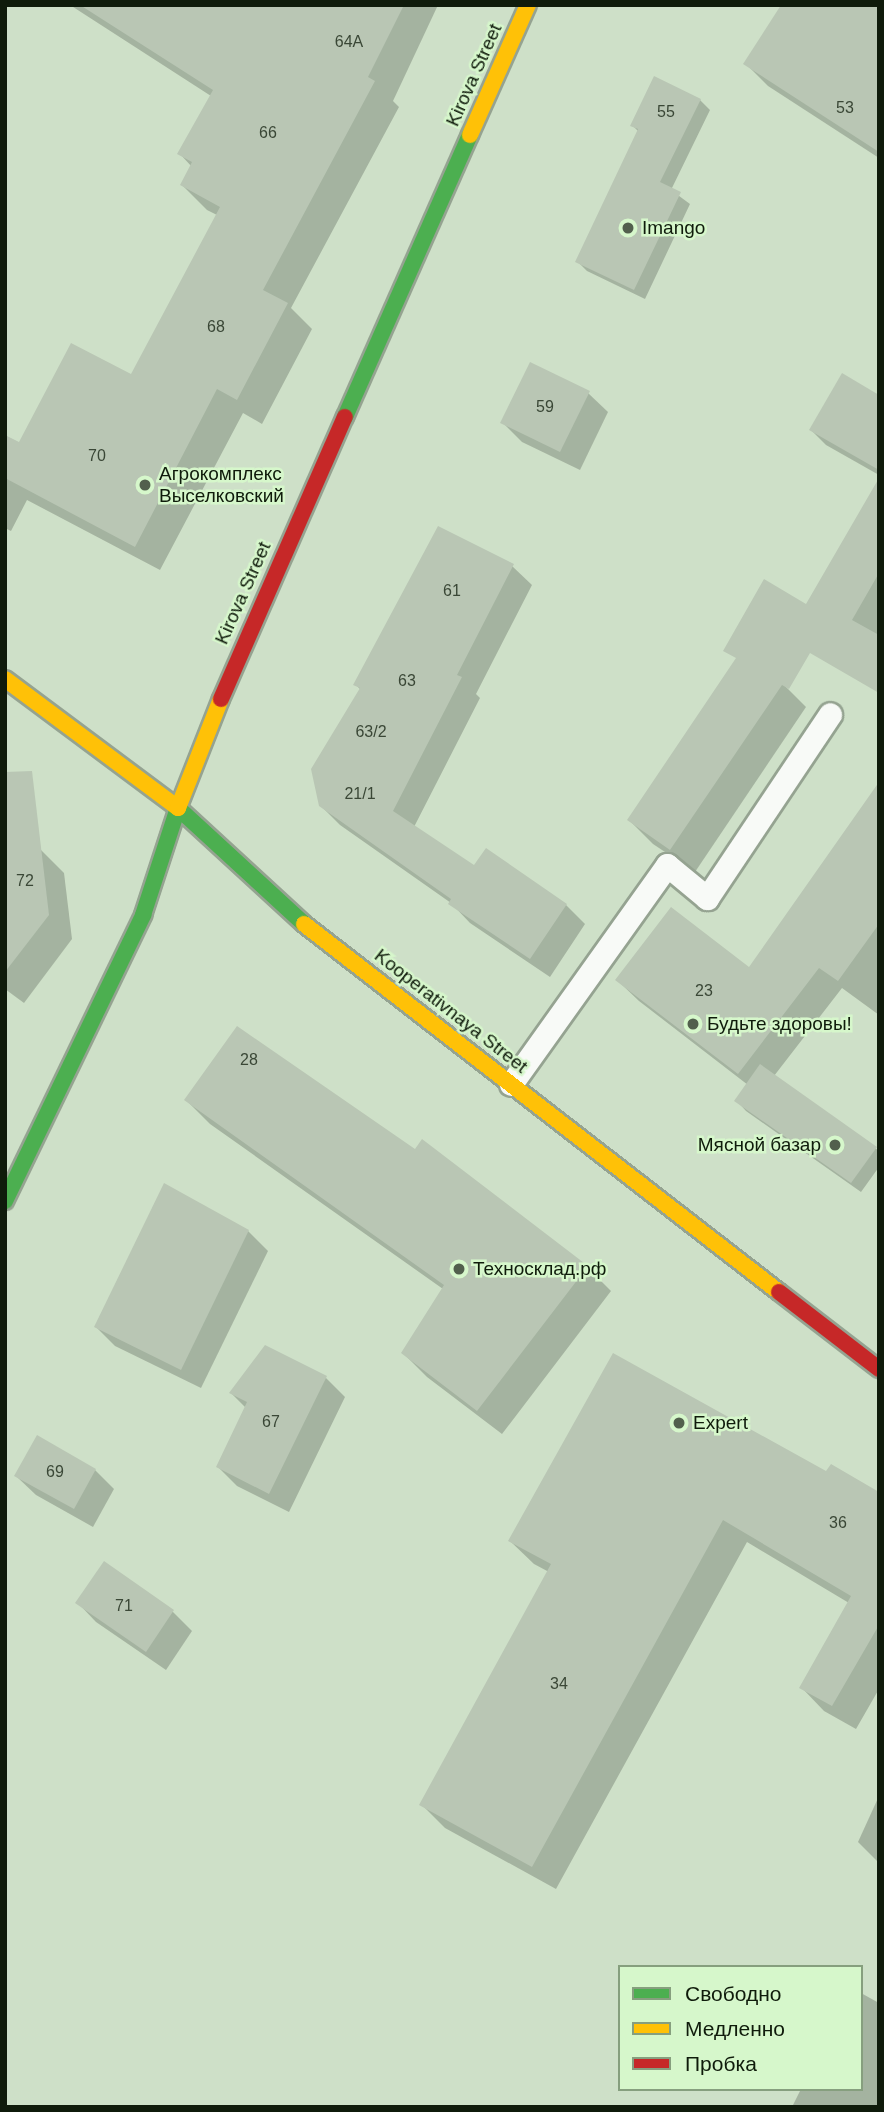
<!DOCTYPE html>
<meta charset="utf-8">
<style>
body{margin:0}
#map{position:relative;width:884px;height:2112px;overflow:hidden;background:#cee0c8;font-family:Helvetica,sans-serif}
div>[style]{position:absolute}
.shadow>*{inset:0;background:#0003}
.building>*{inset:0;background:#b9c6b4}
.roads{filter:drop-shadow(2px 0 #95a391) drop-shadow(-2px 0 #95a391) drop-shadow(0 2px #95a391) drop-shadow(0 -2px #95a391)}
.lane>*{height:23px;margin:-11.5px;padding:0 11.5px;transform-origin:11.5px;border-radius:11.5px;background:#f8faf7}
.fast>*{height:16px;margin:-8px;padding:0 8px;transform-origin:8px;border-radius:8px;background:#4caf50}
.slow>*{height:16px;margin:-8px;padding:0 8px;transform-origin:8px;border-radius:8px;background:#ffc107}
.jam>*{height:16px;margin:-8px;padding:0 8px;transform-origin:8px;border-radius:8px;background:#c62828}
.dots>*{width:19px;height:19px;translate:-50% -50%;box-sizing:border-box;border:4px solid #d6f7cb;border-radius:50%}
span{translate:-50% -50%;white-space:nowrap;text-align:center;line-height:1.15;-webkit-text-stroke:5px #d6f7cb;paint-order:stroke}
.number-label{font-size:16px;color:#3a4736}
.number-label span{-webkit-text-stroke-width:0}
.street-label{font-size:19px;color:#0f1b0b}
.poi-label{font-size:19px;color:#0f1b0b}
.left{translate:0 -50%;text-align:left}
.right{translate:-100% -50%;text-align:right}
.frame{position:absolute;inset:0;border:7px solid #0f1b0b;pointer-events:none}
.legend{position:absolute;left:618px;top:1965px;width:245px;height:126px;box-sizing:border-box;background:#d6f7cb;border:2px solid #869f7e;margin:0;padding:9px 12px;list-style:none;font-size:21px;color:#0f1b0b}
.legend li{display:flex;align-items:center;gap:14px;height:35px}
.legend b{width:35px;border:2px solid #869f7e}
</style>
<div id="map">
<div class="shadow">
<i style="clip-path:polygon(70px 5px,438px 5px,393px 101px,399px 107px,291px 308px,312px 329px,262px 424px,243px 413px,160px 570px,27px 500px,11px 531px,5px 528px,5px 437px,20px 444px,132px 377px,217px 215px,207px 210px,182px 185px,192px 167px,180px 154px,211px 96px)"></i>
<i style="clip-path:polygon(879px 5px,879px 158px,768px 86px,745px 63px)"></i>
<i style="clip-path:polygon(700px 100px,710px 110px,671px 190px,690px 204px,645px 299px,587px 271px,577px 261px,639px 132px,632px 125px)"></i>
<i style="clip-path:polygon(588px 393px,608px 412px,580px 470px,522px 442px,503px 423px)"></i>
<i style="clip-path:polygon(879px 397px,879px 475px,826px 445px,811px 430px)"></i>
<i style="clip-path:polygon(879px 481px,879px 687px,818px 655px)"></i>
<i style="clip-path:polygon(512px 566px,532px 585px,476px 694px,480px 698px,414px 827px,475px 868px,566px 905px,585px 924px,550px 977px,470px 923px,451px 903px,340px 825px,320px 805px,361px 690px,355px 684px)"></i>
<i style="clip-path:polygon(782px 683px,806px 707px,695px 872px,653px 844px,629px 820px)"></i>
<i style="clip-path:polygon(879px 785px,879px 1015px,842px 988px,774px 1076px,879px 1151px,879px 1167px,861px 1192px,746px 1111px,737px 1101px,748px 1085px,639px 1001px,617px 980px,749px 969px)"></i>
<i style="clip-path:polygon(5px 823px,40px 849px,64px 873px,72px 939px,24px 1003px,5px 989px)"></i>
<i style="clip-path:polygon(186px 1100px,587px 1267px,611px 1291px,502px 1434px,427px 1377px,403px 1353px,443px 1289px,210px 1124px)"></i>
<i style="clip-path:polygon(165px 1185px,248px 1231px,268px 1251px,201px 1388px,115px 1346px,96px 1327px)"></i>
<i style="clip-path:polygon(326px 1378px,345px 1397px,289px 1512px,237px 1486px,218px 1467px,246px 1408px,231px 1393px)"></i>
<i style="clip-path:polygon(95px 1470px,114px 1489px,93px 1527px,36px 1495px,16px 1476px)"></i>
<i style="clip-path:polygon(879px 1494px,879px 1689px,856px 1729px,824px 1711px,801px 1687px,849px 1603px,747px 1542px,556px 1889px,445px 1828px,421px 1804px,549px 1572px,534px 1564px,510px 1541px)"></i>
<i style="clip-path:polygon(77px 1602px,173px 1612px,192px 1631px,166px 1670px,96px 1622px)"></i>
<i style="clip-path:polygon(879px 1796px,879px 1863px,858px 1842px)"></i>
<i style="clip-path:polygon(861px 1993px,879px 2003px,879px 2107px,792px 2107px,801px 2089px,861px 2089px)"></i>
</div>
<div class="building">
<i style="clip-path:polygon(80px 5px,404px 5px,368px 77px,375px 81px,263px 290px,288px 303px,237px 400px,217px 389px,135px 547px,5px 478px,5px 435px,19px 442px,71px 343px,131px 374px,220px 207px,180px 185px,192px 162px,177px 154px,213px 90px)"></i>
<i style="clip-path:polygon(781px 5px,879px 5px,879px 152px,743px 64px)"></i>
<i style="clip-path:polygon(654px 76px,701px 99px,660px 182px,681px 192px,634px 290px,575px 262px,638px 129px,630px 126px)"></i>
<i style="clip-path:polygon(530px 362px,590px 391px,560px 452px,500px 423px)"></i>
<i style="clip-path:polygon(842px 373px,879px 395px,879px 470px,809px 430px)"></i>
<i style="clip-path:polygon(879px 478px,879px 573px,852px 620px,879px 635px,879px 693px,810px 653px,789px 689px,782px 685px,670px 850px,627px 820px,736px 658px,723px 651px,764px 579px,806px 604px)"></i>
<i style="clip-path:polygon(438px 526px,514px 564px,457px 675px,462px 677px,393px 811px,474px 865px,486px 848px,567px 904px,530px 959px,448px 904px,451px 899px,319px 806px,311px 769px,360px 688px,353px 685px)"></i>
<i style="clip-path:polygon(32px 771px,49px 915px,5px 972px,5px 772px)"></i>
<i style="clip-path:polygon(879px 782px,879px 924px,838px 981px,819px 968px,738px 1074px,615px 980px,671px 907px,749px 967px)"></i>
<i style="clip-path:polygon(237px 1026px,415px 1149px,422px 1139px,588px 1266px,477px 1411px,401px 1353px,444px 1285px,184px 1100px)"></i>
<i style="clip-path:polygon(760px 1064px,877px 1147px,851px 1183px,734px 1101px)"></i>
<i style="clip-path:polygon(164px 1183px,249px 1230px,181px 1370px,94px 1327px)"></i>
<i style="clip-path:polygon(265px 1345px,327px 1376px,269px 1494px,216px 1467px,247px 1402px,229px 1393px)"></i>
<i style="clip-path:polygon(613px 1353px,826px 1471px,831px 1464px,879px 1492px,879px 1625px,832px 1706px,799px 1688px,851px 1596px,723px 1520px,532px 1867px,419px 1805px,551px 1564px,508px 1541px)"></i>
<i style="clip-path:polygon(37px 1435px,96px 1469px,74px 1509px,14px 1476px)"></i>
<i style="clip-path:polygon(104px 1561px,174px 1610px,146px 1652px,75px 1603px)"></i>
</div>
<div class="roads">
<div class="lane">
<i style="left:511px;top:1084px;width:269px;rotate:-54.5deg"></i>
<i style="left:667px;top:865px;width:52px;rotate:39.5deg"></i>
<i style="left:707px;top:898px;width:221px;rotate:-56.2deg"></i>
</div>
<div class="fast">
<i style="left:345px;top:417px;width:308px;rotate:-66.1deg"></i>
<i style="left:5px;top:1201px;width:318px;rotate:-64.2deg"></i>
<i style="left:143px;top:915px;width:113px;rotate:-71.9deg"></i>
<i style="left:178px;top:808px;width:171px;rotate:42.6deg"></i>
</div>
<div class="slow">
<i style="left:470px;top:135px;width:142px;rotate:-66deg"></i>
<i style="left:5px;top:679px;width:216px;rotate:36.7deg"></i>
<i style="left:178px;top:808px;width:117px;rotate:-68.5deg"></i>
<i style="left:304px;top:924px;width:601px;rotate:37.77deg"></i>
</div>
<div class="jam">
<i style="left:221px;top:699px;width:308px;rotate:-66.3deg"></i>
<i style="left:779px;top:1292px;width:126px;rotate:37.6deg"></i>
</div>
</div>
<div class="dots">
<i style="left:628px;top:228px;background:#52604d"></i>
<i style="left:145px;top:485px;background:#52604d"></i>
<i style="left:693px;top:1024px;background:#52604d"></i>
<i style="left:835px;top:1145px;background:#52604d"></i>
<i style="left:459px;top:1269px;background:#52604d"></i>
<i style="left:679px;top:1423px;background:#52604d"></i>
</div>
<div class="number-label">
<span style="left:349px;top:42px">64А</span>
<span style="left:845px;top:108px">53</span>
<span style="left:666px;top:112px">55</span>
<span style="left:268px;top:133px">66</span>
<span style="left:216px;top:327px">68</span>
<span style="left:545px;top:407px">59</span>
<span style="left:97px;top:456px">70</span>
<span style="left:452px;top:591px">61</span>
<span style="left:407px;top:681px">63</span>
<span style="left:371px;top:732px">63/2</span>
<span style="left:360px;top:794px">21/1</span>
<span style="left:25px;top:881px">72</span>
<span style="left:704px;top:991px">23</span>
<span style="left:249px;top:1060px">28</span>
<span style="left:271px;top:1422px">67</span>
<span style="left:55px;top:1472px">69</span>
<span style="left:838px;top:1523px">36</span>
<span style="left:124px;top:1606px">71</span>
<span style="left:559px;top:1684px">34</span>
</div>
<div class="street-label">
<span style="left:474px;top:75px;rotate:-66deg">Kirova Street</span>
<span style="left:243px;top:593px;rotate:-66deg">Kirova Street</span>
<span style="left:451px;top:1011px;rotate:38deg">Kooperativnaya Street</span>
</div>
<div class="poi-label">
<span class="left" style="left:642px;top:228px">Imango</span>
<span class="left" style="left:159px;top:485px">Агрокомплекс<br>Выселковский</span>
<span class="left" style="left:707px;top:1024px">Будьте здоровы!</span>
<span class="right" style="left:821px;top:1145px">Мясной базар</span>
<span class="left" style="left:473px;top:1269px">Техносклад.рф</span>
<span class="left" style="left:693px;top:1423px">Expert</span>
</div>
<div class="frame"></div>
<ul class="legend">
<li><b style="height:9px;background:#4caf50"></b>Свободно</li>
<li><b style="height:9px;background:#ffc107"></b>Медленно</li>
<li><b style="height:9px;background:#c62828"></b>Пробка</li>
</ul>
</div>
